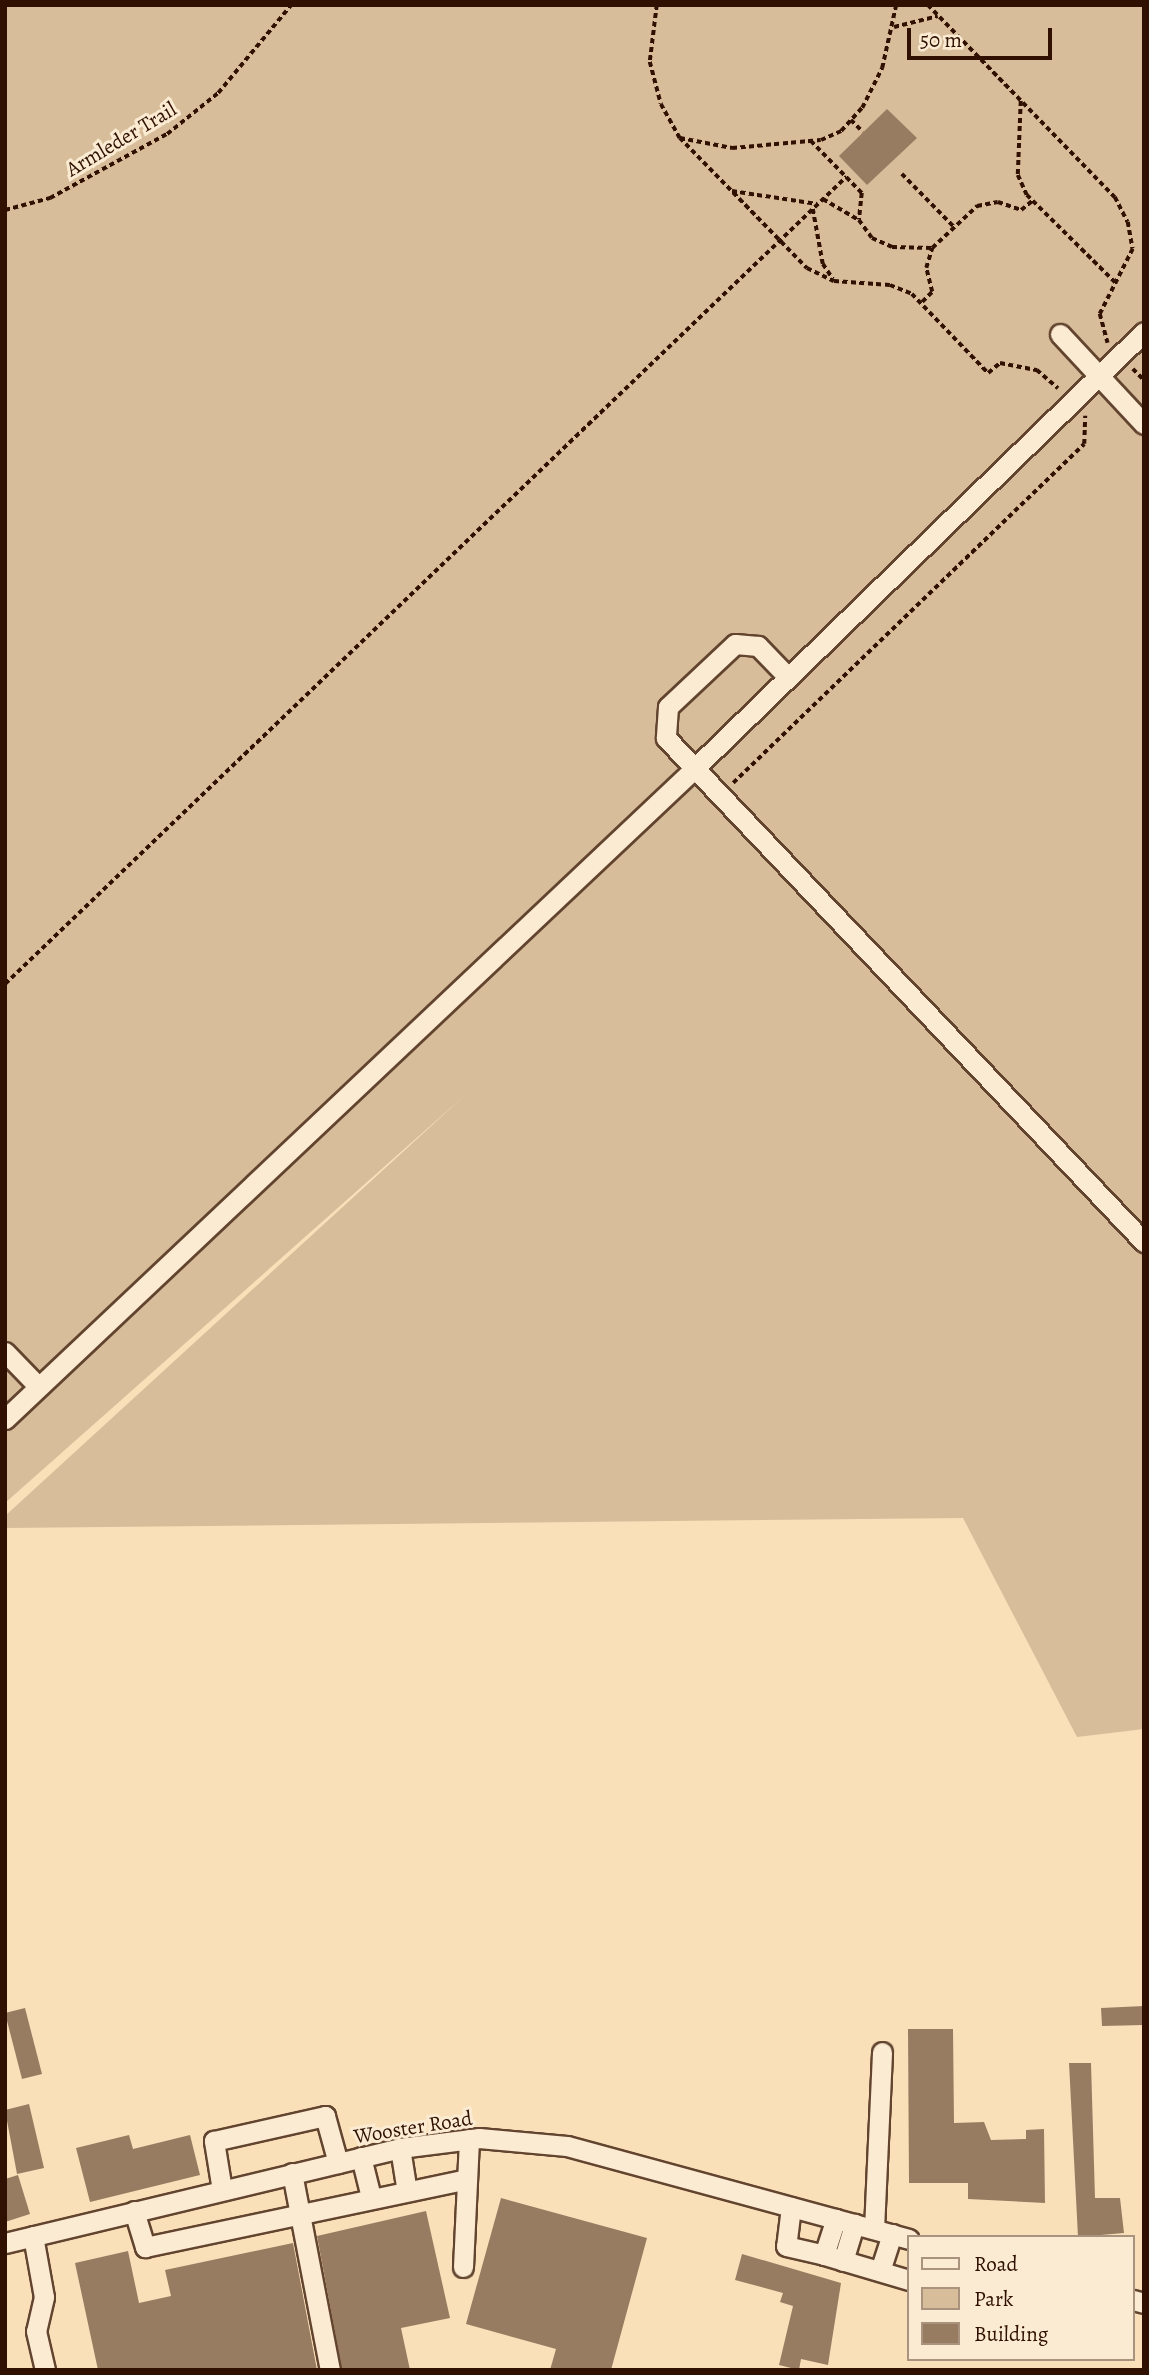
<!DOCTYPE html>
<style>
body{margin:0}
#map{position:relative;width:1149px;height:2375px;overflow:hidden;background:#f9e0b9;font-family:Alegreya,serif}
div>[style]{position:absolute}
.green>*{inset:0;background:#d7bd9a}
.building>*{inset:0;background:#987c61}
.path>*{height:3.5px;margin-top:-1.75px;transform-origin:0;background:repeating-linear-gradient(90deg,#2f1001 0 5px,transparent 0 8.5px)}
.roads{filter:drop-shadow(2px 0 #62442f) drop-shadow(-2px 0 #62442f) drop-shadow(0 2px #62442f) drop-shadow(0 -2px #62442f)}
.minor>*{height:19px;margin:-9.5px;padding:0 9.5px;transform-origin:9.5px;border-radius:9.5px;background:#fbebd2}
span{translate:-50% -50%;white-space:nowrap;text-align:center;line-height:1.15;-webkit-text-stroke:6px #fbebd2;paint-order:stroke}
.street-label{font-size:21px;color:#2f1001}
.frame{position:absolute;inset:0;border:7px solid #2f1001;pointer-events:none}
.legend{position:absolute;left:907px;top:2235px;width:228px;height:126px;box-sizing:border-box;background:#fbebd2;border:2px solid #a9937e;margin:0;padding:9px 12px;list-style:none;font-size:21px;color:#2f1001}
.legend li{display:flex;align-items:center;gap:14px;height:35px}
.legend b{width:35px;border:2px solid #a9937e}
.scale{position:absolute;left:907px;top:28px;width:145px;height:32px;box-sizing:border-box;border:4px solid #2f1001;border-top:0;padding-left:9px;font-size:21px;line-height:24px;white-space:nowrap;color:#2f1001;-webkit-text-stroke:5px #fbebd2;paint-order:stroke}
</style>
<div id="map">
<div class="green">
<i style="clip-path:polygon(5px 5px,1144px 5px,1144px 1729px,1077px 1737px,963px 1518px,5px 1528px,5px 1516px,464px 1096px,5px 1503px)"></i>
</div>
<div class="building">
<i style="clip-path:polygon(887px 109px,917px 138px,867px 185px,839px 156px)"></i>
<i style="clip-path:polygon(1144px 2006px,1144px 2025px,1102px 2026px,1101px 2008px)"></i>
<i style="clip-path:polygon(25px 2008px,42px 2074px,22px 2079px,5px 2013px)"></i>
<i style="clip-path:polygon(908px 2029px,953px 2029px,954px 2123px,984px 2122px,991px 2140px,1026px 2139px,1026px 2130px,1044px 2129px,1045px 2203px,968px 2199px,968px 2183px,909px 2183px)"></i>
<i style="clip-path:polygon(1069px 2063px,1091px 2063px,1095px 2198px,1120px 2198px,1124px 2233px,1078px 2237px)"></i>
<i style="clip-path:polygon(29px 2104px,44px 2168px,17px 2174px,5px 2110px)"></i>
<i style="clip-path:polygon(129px 2135px,133px 2149px,190px 2135px,200px 2175px,90px 2202px,76px 2148px)"></i>
<i style="clip-path:polygon(18px 2175px,30px 2214px,5px 2222px,5px 2179px)"></i>
<i style="clip-path:polygon(501px 2198px,647px 2238px,611px 2370px,550px 2370px,556px 2349px,466px 2324px)"></i>
<i style="clip-path:polygon(426px 2211px,450px 2318px,401px 2328px,410px 2370px,342px 2370px,317px 2236px)"></i>
<i style="clip-path:polygon(293px 2243px,317px 2370px,98px 2370px,75px 2263px,128px 2251px,139px 2303px,171px 2296px,165px 2270px)"></i>
<i style="clip-path:polygon(742px 2254px,841px 2283px,828px 2365px,801px 2359px,799px 2370px,779px 2365px,793px 2306px,780px 2302px,783px 2293px,735px 2280px)"></i>
</div>
<div class="path">
<i style="left:657px;top:5px;width:57px;rotate:97deg"></i>
<i style="left:650px;top:62px;width:43px;rotate:75.3deg"></i>
<i style="left:661px;top:104px;width:39px;rotate:61deg"></i>
<i style="left:680px;top:138px;width:53px;rotate:10.9deg"></i>
<i style="left:732px;top:148px;width:89px;rotate:-5.1deg"></i>
<i style="left:821px;top:140px;width:22px;rotate:-24deg"></i>
<i style="left:841px;top:131px;width:31px;rotate:-48deg"></i>
<i style="left:862px;top:108px;width:45px;rotate:-63.4deg"></i>
<i style="left:882px;top:68px;width:65px;rotate:-77.5deg"></i>
<i style="left:928px;top:5px;width:268px;rotate:45.8deg"></i>
<i style="left:1115px;top:197px;width:28px;rotate:63deg"></i>
<i style="left:1128px;top:222px;width:27px;rotate:80deg"></i>
<i style="left:1133px;top:249px;width:73px;rotate:116.9deg"></i>
<i style="left:1100px;top:314px;width:30px;rotate:75deg"></i>
<i style="left:894px;top:27px;width:45px;rotate:-14deg"></i>
<i style="left:1021px;top:101px;width:74px;rotate:92.3deg"></i>
<i style="left:1018px;top:175px;width:22px;rotate:66deg"></i>
<i style="left:1027px;top:195px;width:125px;rotate:44.7deg"></i>
<i style="left:851px;top:120px;width:17px;rotate:45deg"></i>
<i style="left:680px;top:138px;width:182px;rotate:45.7deg"></i>
<i style="left:807px;top:268px;width:30px;rotate:26deg"></i>
<i style="left:834px;top:281px;width:56px;rotate:4.1deg"></i>
<i style="left:890px;top:285px;width:24px;rotate:22deg"></i>
<i style="left:912px;top:294px;width:110px;rotate:46.1deg"></i>
<i style="left:988px;top:373px;width:16px;rotate:-40deg"></i>
<i style="left:1000px;top:363px;width:38px;rotate:11deg"></i>
<i style="left:1037px;top:370px;width:28px;rotate:41deg"></i>
<i style="left:811px;top:141px;width:73px;rotate:45.6deg"></i>
<i style="left:862px;top:193px;width:27px;rotate:96deg"></i>
<i style="left:859px;top:220px;width:22px;rotate:54deg"></i>
<i style="left:872px;top:238px;width:22px;rotate:24deg"></i>
<i style="left:892px;top:247px;width:40px;rotate:1.4deg"></i>
<i style="left:902px;top:174px;width:74px;rotate:45.5deg"></i>
<i style="left:732px;top:191px;width:86px;rotate:8.7deg"></i>
<i style="left:823px;top:199px;width:42px;rotate:30.3deg"></i>
<i style="left:813px;top:209px;width:56px;rotate:79.7deg"></i>
<i style="left:823px;top:264px;width:18px;rotate:56deg"></i>
<i style="left:5px;top:210px;width:47px;rotate:-14.9deg"></i>
<i style="left:50px;top:198px;width:133px;rotate:-28.7deg"></i>
<i style="left:167px;top:134px;width:65px;rotate:-38.8deg"></i>
<i style="left:218px;top:93px;width:114px;rotate:-50.3deg"></i>
<i style="left:922px;top:302px;width:14px;rotate:-45deg"></i>
<i style="left:932px;top:292px;width:25px;rotate:-104deg"></i>
<i style="left:926px;top:268px;width:21px;rotate:-73deg"></i>
<i style="left:932px;top:248px;width:62px;rotate:-43deg"></i>
<i style="left:977px;top:206px;width:21px;rotate:-11deg"></i>
<i style="left:998px;top:202px;width:24px;rotate:19deg"></i>
<i style="left:1021px;top:210px;width:14px;rotate:-39deg"></i>
<i style="left:1133px;top:369px;width:16px;rotate:45deg"></i>
<i style="left:733px;top:783px;width:488px;rotate:-44deg"></i>
<i style="left:1084px;top:444px;width:28px;rotate:-88deg"></i>
<i style="left:5px;top:984px;width:1166px;rotate:-43.82deg"></i>
</div>
<div class="roads">
<div class="minor">
<i style="left:1060px;top:334px;width:123px;rotate:47deg"></i>
<i style="left:787px;top:676px;width:42px;rotate:-134deg"></i>
<i style="left:758px;top:646px;width:23px;rotate:-175deg"></i>
<i style="left:735px;top:644px;width:92px;rotate:136.8deg"></i>
<i style="left:668px;top:707px;width:31px;rotate:94deg"></i>
<i style="left:666px;top:738px;width:695px;rotate:46.52deg"></i>
<i style="left:5px;top:1352px;width:47px;rotate:45.9deg"></i>
<i style="left:5px;top:1419px;width:947px;rotate:-43.33deg"></i>
<i style="left:694px;top:769px;width:627px;rotate:-44.16deg"></i>
<i style="left:400px;top:2148px;width:39px;rotate:81deg"></i>
<i style="left:361px;top:2157px;width:38px;rotate:76deg"></i>
<i style="left:292px;top:2173px;width:201px;rotate:79.1deg"></i>
<i style="left:222px;top:2190px;width:50px;rotate:-99.3deg"></i>
<i style="left:214px;top:2141px;width:114px;rotate:-12.7deg"></i>
<i style="left:325px;top:2116px;width:49px;rotate:74.5deg"></i>
<i style="left:791px;top:2207px;width:39px;rotate:97deg"></i>
<i style="left:786px;top:2246px;width:39px;rotate:13deg"></i>
<i style="left:824px;top:2255px;width:38px;rotate:-72deg"></i>
<i style="left:134px;top:2211px;width:38px;rotate:73deg"></i>
<i style="left:145px;top:2247px;width:329px;rotate:-11.9deg"></i>
<i style="left:874px;top:2229px;width:177px;rotate:-87.4deg"></i>
<i style="left:33px;top:2236px;width:62px;rotate:79.8deg"></i>
<i style="left:44px;top:2297px;width:35px;rotate:103deg"></i>
<i style="left:36px;top:2331px;width:40px;rotate:77deg"></i>
<i style="left:5px;top:2243px;width:406px;rotate:-13.5deg"></i>
<i style="left:400px;top:2148px;width:80px;rotate:-7.2deg"></i>
<i style="left:479px;top:2138px;width:88px;rotate:5.2deg"></i>
<i style="left:567px;top:2146px;width:354px;rotate:15.2deg"></i>
<i style="left:824px;top:2255px;width:89px;rotate:16.4deg"></i>
<i style="left:843px;top:2261px;width:39px;rotate:-73deg"></i>
<i style="left:463px;top:2267px;width:128px;rotate:-87.3deg"></i>
<i style="left:880px;top:2271px;width:39px;rotate:-72deg"></i>
<i style="left:1133px;top:2300px;width:11px;rotate:15deg"></i>
</div>
</div>
<div class="street-label">
<span style="left:121px;top:139px;rotate:-31deg">Armleder Trail</span>
<span style="left:413px;top:2127px;rotate:-9deg">Wooster Road</span>
</div>
<div class="frame"></div>
<ul class="legend">
<li><b style="height:9px;background:#fbebd2"></b>Road</li>
<li><b style="height:19px;background:#d7bd9a"></b>Park</li>
<li><b style="height:19px;background:#987c61"></b>Building</li>
</ul>
<div class="scale">50 m</div>
</div>
